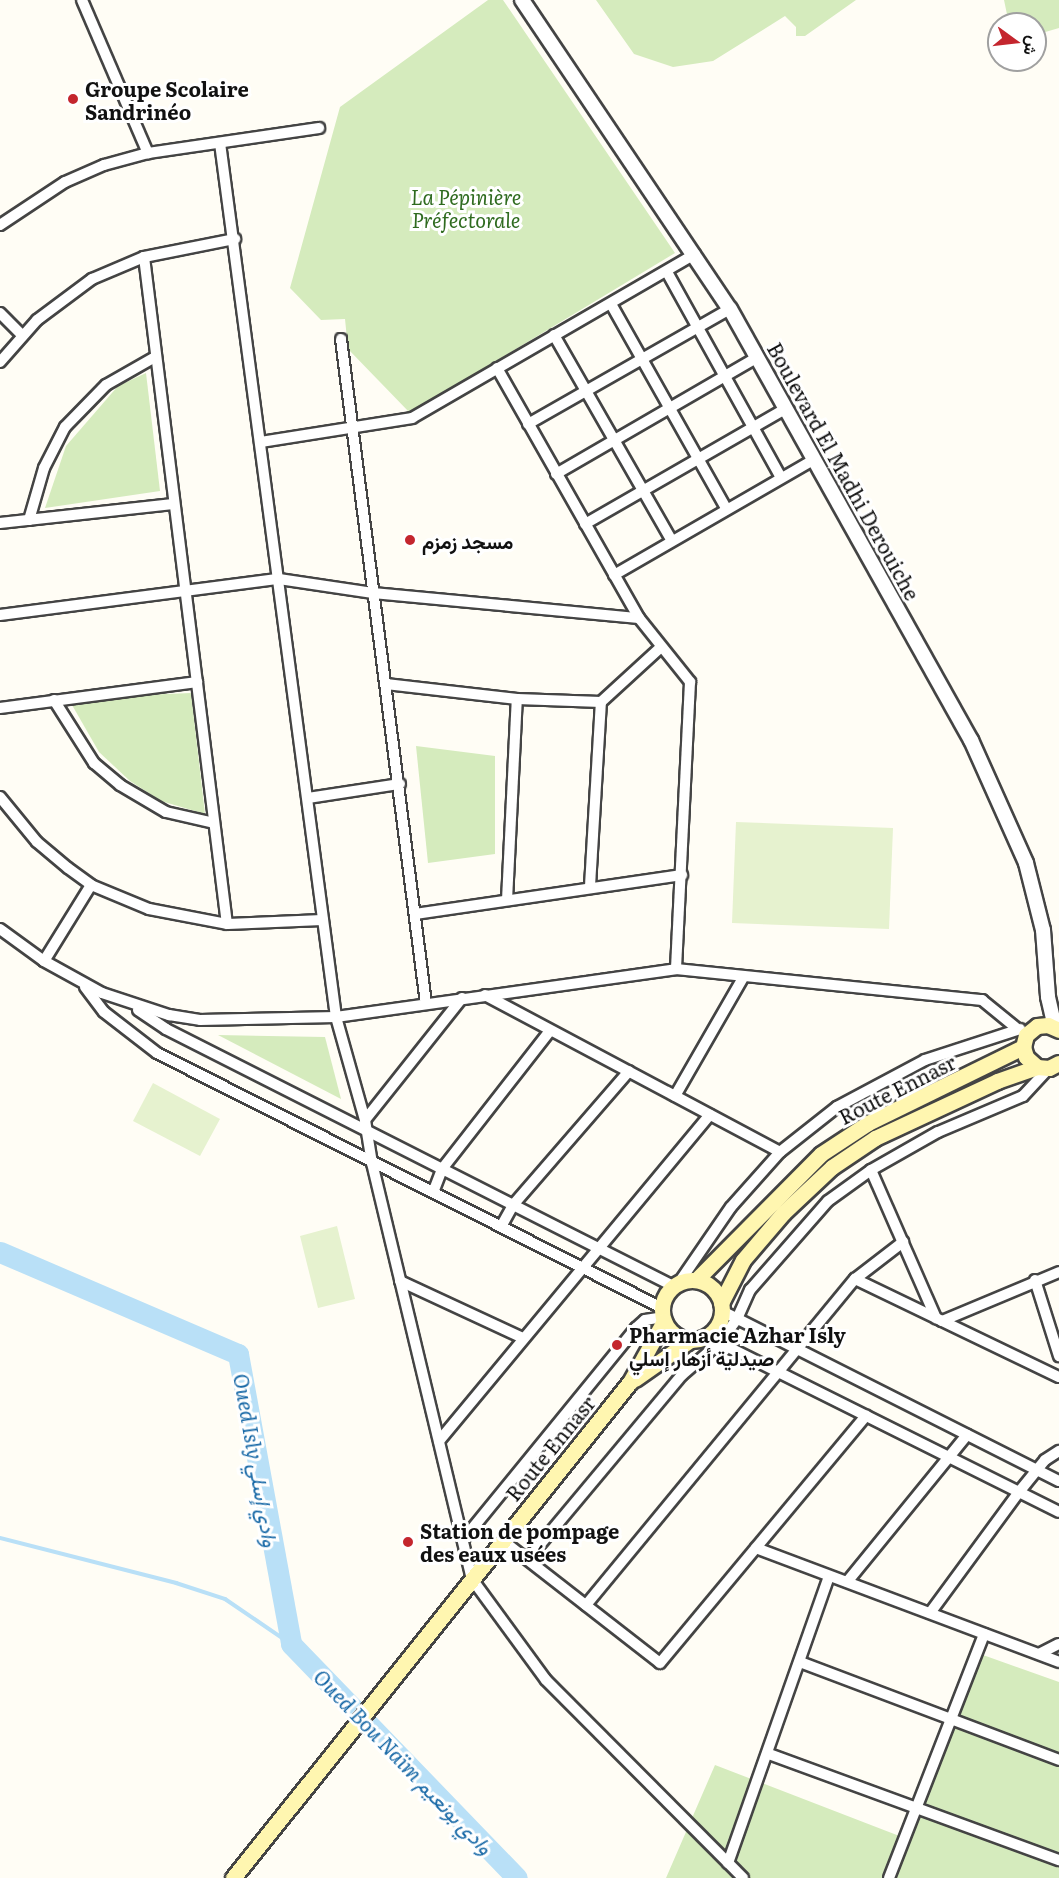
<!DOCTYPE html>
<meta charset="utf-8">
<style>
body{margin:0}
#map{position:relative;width:1059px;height:1878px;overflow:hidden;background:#fffdf5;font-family:Literata,Vazirmatn,serif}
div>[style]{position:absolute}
.green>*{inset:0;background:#d5ebbd}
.pitch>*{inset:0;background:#e6f2cf}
.stream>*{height:4px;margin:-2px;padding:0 2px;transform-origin:2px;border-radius:2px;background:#b9e0f7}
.river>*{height:21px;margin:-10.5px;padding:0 10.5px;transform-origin:10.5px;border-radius:10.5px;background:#b9e0f7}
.roads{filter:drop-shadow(2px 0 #444) drop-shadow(-2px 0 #444) drop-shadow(0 2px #444) drop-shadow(0 -2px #444)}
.minor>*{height:10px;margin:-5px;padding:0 5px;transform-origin:5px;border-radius:5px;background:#fff}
.tertiary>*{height:14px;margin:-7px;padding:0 7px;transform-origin:7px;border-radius:7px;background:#fff}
.secondary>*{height:15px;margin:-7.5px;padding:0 7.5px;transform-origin:7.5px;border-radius:7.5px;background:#fff6b0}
.secondary>.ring{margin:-7.5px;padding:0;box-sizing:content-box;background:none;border:15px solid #fff6b0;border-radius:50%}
.dots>*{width:16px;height:16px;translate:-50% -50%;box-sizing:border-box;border:3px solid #fff;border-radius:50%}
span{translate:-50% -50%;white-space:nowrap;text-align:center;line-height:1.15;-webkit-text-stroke:6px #fff;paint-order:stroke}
.poi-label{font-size:20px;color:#111;font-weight:700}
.left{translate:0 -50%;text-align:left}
.park-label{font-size:20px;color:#2f6b1f;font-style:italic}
.street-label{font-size:20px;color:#111}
.water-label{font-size:21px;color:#1768a6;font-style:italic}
.north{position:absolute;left:987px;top:12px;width:60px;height:60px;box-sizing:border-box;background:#fff;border:2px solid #a0a0a0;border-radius:50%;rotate:105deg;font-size:16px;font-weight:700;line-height:24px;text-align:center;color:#111}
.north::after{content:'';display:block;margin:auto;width:21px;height:27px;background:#c4262e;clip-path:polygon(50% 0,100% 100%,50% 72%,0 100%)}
</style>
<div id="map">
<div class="green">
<i style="clip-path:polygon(488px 0,503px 0,675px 253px,410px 413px,348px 349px,345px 319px,321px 320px,290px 288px,340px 107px)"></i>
<i style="clip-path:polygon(596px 0,856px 0,805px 36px,796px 36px,796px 27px,785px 16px,713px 61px,673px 67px,634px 54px)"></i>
<i style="clip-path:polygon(1004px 0,1059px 0,1059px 28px,1035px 35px,1035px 24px,1009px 24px)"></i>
<i style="clip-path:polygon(146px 373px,160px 491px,45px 508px,66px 446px,118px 386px)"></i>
<i style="clip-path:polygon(191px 693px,205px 814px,161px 801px,130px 781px,99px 752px,68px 698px)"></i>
<i style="clip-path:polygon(416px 746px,495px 756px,495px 854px,428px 863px)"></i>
<i style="clip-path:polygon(218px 1035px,325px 1037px,341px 1099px)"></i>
<i style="clip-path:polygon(983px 1655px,1059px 1682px,1059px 1878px,666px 1878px,715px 1765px,902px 1837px)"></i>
</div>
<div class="pitch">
<i style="clip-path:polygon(736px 822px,893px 828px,889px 929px,732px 923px)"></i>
<i style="clip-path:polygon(153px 1083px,220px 1119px,200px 1156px,133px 1121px)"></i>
<i style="clip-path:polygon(337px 1226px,355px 1299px,318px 1308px,300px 1236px)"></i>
</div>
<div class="stream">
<i style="left:0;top:1538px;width:182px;rotate:14.3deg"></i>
<i style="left:176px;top:1583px;width:52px;rotate:18.1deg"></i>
<i style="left:225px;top:1599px;width:80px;rotate:34.3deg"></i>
</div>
<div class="river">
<i style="left:0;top:1252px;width:259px;rotate:23.2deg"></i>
<i style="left:238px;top:1354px;width:295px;rotate:79.6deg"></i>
<i style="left:291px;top:1644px;width:325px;rotate:46deg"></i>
</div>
<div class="roads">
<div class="minor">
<i style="left:82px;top:0;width:167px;rotate:66.7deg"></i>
<i style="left:220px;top:143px;width:882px;rotate:82.44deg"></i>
<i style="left:336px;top:1017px;width:107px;rotate:74.3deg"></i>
<i style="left:365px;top:1120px;width:44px;rotate:80.8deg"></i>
<i style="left:372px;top:1163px;width:428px;rotate:76.5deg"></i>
<i style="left:472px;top:1579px;width:125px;rotate:53.8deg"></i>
<i style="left:546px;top:1680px;width:279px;rotate:45.1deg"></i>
<i style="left:0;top:225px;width:78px;rotate:-33.5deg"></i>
<i style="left:65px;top:182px;width:43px;rotate:-23.6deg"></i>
<i style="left:104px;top:165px;width:46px;rotate:-15.3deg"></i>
<i style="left:148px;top:153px;width:173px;rotate:-8.3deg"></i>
<i style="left:144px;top:257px;width:672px;rotate:82.91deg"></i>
<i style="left:667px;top:272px;width:235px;rotate:61deg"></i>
<i style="left:611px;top:304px;width:234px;rotate:60.6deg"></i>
<i style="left:0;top:313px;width:31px;rotate:45deg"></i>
<i style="left:554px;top:335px;width:237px;rotate:60.2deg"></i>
<i style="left:341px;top:339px;width:669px;rotate:82.71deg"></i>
<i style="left:0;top:362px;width:56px;rotate:-48.6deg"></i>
<i style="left:37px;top:320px;width:69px;rotate:-36.7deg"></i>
<i style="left:92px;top:279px;width:56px;rotate:-22.9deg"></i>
<i style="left:144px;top:257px;width:93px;rotate:-11.2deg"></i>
<i style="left:497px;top:368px;width:288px;rotate:60.4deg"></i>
<i style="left:639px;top:618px;width:82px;rotate:51.4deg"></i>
<i style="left:690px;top:682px;width:287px;rotate:92.8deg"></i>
<i style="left:528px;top:424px;width:232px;rotate:-29.7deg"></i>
<i style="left:261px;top:442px;width:153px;rotate:-9deg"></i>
<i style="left:412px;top:418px;width:327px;rotate:-30.1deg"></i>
<i style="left:556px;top:474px;width:233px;rotate:-30.1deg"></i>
<i style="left:29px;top:520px;width:54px;rotate:-73.9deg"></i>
<i style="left:44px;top:468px;width:46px;rotate:-62.9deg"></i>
<i style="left:65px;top:427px;width:59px;rotate:-45.7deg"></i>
<i style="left:106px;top:385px;width:56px;rotate:-29.7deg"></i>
<i style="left:0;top:523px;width:174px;rotate:-6.3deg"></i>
<i style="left:585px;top:524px;width:233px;rotate:-29.9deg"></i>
<i style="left:614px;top:575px;width:232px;rotate:-30deg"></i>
<i style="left:0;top:615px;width:281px;rotate:-7.4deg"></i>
<i style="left:279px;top:579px;width:95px;rotate:8.5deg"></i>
<i style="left:373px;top:593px;width:267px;rotate:5.4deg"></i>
<i style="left:386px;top:684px;width:132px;rotate:6.5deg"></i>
<i style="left:517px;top:699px;width:84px;rotate:2deg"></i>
<i style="left:601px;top:702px;width:80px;rotate:-42.5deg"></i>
<i style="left:54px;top:700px;width:75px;rotate:57.6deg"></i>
<i style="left:94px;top:763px;width:34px;rotate:40deg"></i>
<i style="left:120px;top:785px;width:53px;rotate:30.4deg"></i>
<i style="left:166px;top:812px;width:49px;rotate:12.9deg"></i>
<i style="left:0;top:708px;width:199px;rotate:-7.5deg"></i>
<i style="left:0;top:797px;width:58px;rotate:50.6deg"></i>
<i style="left:37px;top:842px;width:40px;rotate:40deg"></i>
<i style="left:68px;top:868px;width:29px;rotate:36deg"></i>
<i style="left:91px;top:885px;width:63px;rotate:22.5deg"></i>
<i style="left:149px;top:909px;width:79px;rotate:10.9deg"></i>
<i style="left:227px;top:924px;width:96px;rotate:-2.4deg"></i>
<i style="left:308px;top:798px;width:93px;rotate:-8.7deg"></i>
<i style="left:590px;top:886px;width:184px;rotate:-86.6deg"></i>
<i style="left:507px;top:900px;width:201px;rotate:-87.2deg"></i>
<i style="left:415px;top:914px;width:270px;rotate:-8.3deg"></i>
<i style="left:0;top:929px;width:54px;rotate:36deg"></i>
<i style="left:44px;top:961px;width:66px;rotate:28.9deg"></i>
<i style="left:102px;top:993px;width:71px;rotate:18.2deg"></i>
<i style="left:169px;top:1015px;width:31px;rotate:9deg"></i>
<i style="left:200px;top:1020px;width:136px;rotate:-1.3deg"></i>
<i style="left:336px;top:1017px;width:343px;rotate:-8deg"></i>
<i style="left:676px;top:969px;width:308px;rotate:5.8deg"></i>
<i style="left:982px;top:1000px;width:43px;rotate:39.3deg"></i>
<i style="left:44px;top:961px;width:89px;rotate:-58.3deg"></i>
<i style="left:85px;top:987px;width:31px;rotate:53deg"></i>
<i style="left:104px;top:1012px;width:67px;rotate:37.7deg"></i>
<i style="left:157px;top:1053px;width:566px;rotate:26.79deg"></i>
<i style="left:485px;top:995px;width:334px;rotate:28deg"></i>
<i style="left:138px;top:1010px;width:34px;rotate:34deg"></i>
<i style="left:166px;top:1029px;width:568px;rotate:26.88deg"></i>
<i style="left:675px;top:1096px;width:138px;rotate:-60.1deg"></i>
<i style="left:365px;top:1120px;width:156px;rotate:-51.5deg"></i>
<i style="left:871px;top:1170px;width:162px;rotate:66.3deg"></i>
<i style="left:434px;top:1190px;width:22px;rotate:-69deg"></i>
<i style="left:442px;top:1169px;width:174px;rotate:-52deg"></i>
<i style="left:502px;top:1225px;width:23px;rotate:-61deg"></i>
<i style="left:513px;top:1205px;width:177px;rotate:-49.1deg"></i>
<i style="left:855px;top:1279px;width:226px;rotate:25.7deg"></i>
<i style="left:1035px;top:1280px;width:80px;rotate:72.5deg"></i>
<i style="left:400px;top:1281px;width:136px;rotate:24.9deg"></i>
<i style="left:678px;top:1284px;width:93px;rotate:-55.5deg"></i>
<i style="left:731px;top:1207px;width:74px;rotate:-48.3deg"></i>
<i style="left:780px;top:1152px;width:73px;rotate:-38.3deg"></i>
<i style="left:837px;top:1107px;width:100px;rotate:-28.1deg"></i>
<i style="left:925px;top:1060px;width:100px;rotate:-18.1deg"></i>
<i style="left:724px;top:1312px;width:375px;rotate:26.8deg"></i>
<i style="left:942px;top:1321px;width:127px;rotate:-22.7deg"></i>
<i style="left:706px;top:1336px;width:394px;rotate:26.5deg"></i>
<i style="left:439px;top:1441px;width:424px;rotate:-50.3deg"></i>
<i style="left:463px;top:1540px;width:274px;rotate:-50.8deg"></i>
<i style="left:636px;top:1328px;width:12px;rotate:-42deg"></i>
<i style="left:645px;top:1320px;width:18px;rotate:-9deg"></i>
<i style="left:502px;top:1540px;width:200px;rotate:37.9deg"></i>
<i style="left:660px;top:1663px;width:322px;rotate:-50.2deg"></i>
<i style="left:756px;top:1548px;width:324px;rotate:20.6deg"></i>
<i style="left:528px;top:1559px;width:240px;rotate:-50.1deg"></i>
<i style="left:682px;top:1375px;width:49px;rotate:-40.9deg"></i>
<i style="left:719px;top:1343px;width:30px;rotate:-53deg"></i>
<i style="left:737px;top:1319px;width:32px;rotate:-66deg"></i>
<i style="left:750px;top:1290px;width:118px;rotate:-48.8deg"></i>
<i style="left:828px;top:1201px;width:53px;rotate:-35.8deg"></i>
<i style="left:871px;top:1170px;width:77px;rotate:-29.6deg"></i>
<i style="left:938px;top:1132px;width:92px;rotate:-23deg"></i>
<i style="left:1023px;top:1096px;width:38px;rotate:-47deg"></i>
<i style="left:847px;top:1582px;width:190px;rotate:-50.8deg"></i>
<i style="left:586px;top:1605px;width:423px;rotate:-50.5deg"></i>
<i style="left:855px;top:1279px;width:61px;rotate:-37.6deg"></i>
<i style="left:930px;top:1613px;width:150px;rotate:-53.7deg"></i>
<i style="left:1019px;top:1492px;width:41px;rotate:-50.9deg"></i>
<i style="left:1045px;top:1460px;width:17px;rotate:-33deg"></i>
<i style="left:1039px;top:1654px;width:22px;rotate:-27deg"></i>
<i style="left:800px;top:1662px;width:277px;rotate:20.7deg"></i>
<i style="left:769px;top:1754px;width:309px;rotate:20.1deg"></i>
<i style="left:728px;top:1863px;width:304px;rotate:-70.6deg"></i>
<i style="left:889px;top:1878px;width:262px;rotate:-68.7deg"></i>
</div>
<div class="tertiary">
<i style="left:522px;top:0;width:372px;rotate:56.1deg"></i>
<i style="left:730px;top:309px;width:494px;rotate:60.8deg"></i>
<i style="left:971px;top:740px;width:135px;rotate:65.9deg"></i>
<i style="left:1026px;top:863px;width:69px;rotate:75.8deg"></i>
<i style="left:1043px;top:930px;width:67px;rotate:85.7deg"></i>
<i style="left:1048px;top:997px;width:31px;rotate:77deg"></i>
</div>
<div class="secondary">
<i style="left:1059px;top:1030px;width:12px;rotate:-156deg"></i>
<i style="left:1048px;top:1025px;width:11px;rotate:175deg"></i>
<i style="left:1037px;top:1026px;width:14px;rotate:141deg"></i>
<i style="left:1026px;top:1035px;width:12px;rotate:104deg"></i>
<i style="left:1023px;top:1047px;width:10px;rotate:73deg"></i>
<i style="left:1026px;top:1057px;width:15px;rotate:42deg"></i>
<i style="left:1037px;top:1067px;width:12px;rotate:5deg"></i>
<i style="left:1049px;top:1068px;width:11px;rotate:-27deg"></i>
<i style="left:696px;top:1280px;width:177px;rotate:-45.2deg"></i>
<i style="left:821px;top:1154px;width:56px;rotate:-33.4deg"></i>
<i style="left:868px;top:1123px;width:173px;rotate:-26.1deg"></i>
<i class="ring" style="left:662px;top:1280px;width:45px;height:45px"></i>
<i style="left:721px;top:1303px;width:48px;rotate:-62.9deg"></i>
<i style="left:743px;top:1260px;width:62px;rotate:-49.6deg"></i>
<i style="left:783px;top:1213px;width:67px;rotate:-43.2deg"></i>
<i style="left:832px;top:1167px;width:52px;rotate:-34deg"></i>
<i style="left:875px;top:1138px;width:135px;rotate:-25deg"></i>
<i style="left:997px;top:1081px;width:42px;rotate:-19.3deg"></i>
<i style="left:635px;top:1379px;width:67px;rotate:-35.3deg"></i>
<i style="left:233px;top:1878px;width:635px;rotate:-51.33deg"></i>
<i style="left:630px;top:1382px;width:70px;rotate:-60.9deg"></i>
</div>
</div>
<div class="dots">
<i style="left:73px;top:99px;background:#c4262e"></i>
<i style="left:410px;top:540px;background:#c4262e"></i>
<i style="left:617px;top:1345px;background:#c4262e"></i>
<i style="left:408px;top:1542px;background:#c4262e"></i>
</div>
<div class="poi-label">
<span class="left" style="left:85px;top:100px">Groupe Scolaire<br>Sandrinéo</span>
<span class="left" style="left:422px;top:540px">مسجد زمزم</span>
<span class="left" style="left:629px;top:1346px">Pharmacie Azhar Isly<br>صيدلية أزهار إسلي</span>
<span class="left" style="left:420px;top:1542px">Station de pompage<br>des eaux usées</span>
</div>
<div class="park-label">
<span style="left:466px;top:208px">La Pépinière<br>Préfectorale</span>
</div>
<div class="street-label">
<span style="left:844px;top:471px;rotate:61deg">Boulevard El Madhi Derouiche</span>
<span style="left:897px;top:1089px;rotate:-27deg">Route Ennasr</span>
<span style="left:550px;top:1448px;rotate:-51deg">Route Ennasr</span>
</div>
<div class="water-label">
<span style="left:257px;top:1460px;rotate:80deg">Oued Isly وادي إسلي</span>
<span style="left:404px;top:1761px;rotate:46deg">Oued Bou Naïm وادي بونعيم</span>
</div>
<div class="north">ش</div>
</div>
